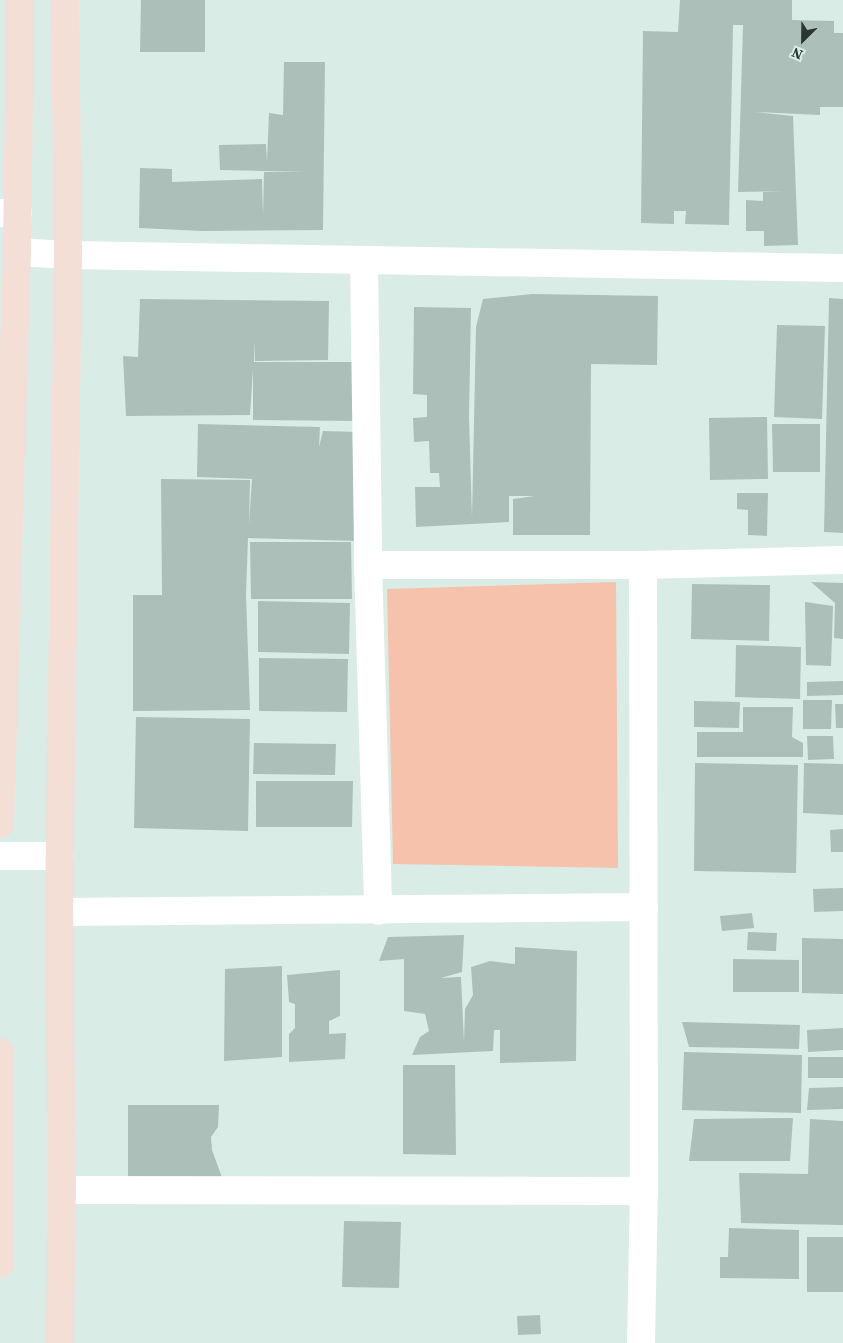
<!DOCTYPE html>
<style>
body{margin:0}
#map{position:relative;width:843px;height:1343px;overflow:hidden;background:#d9ede6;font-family:"Source Serif 4",serif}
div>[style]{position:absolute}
.green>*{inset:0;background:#f6c2ac}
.building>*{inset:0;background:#adbfb9}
.street>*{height:28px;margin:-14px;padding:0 14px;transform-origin:14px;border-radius:14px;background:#fff}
.secondary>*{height:28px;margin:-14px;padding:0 14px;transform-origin:14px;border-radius:14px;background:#f3dfd6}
span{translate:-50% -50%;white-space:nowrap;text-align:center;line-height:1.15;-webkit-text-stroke:5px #d9ede6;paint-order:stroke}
.north{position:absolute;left:778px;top:15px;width:50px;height:50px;-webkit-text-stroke:4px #d9ede6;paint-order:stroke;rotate:203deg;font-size:14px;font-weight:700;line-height:20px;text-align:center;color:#2d3532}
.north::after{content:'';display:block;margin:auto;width:18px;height:22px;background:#2d3532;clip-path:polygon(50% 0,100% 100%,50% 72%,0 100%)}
</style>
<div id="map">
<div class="green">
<i style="clip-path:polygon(616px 582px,618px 868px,393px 864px,387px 589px)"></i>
</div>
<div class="building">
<i style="clip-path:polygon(141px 0,205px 0,205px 52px,140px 52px)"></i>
<i style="clip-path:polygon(680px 0,792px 0,792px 20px,834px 21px,834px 33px,843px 33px,843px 107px,820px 107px,820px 115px,754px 112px,793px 116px,798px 245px,764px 246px,764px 231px,746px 231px,746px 200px,763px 201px,763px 192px,784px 191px,738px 192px,743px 25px,733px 25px,729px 225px,685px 224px,686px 211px,674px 211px,674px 224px,641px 223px,643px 31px,678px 32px)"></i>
<i style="clip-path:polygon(284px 62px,325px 62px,323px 230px,202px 231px,139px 228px,140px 168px,172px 169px,172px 182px,262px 179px,263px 216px,264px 172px,305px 172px,220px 170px,219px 145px,266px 144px,267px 161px,269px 113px,283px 115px)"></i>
<i style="clip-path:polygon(532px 294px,658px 296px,657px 365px,591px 364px,590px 535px,513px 535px,513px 499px,535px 496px,509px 496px,509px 522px,416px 527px,415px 487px,440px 487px,439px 473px,430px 473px,429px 441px,414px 442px,413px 418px,427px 417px,427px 395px,413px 394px,414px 307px,471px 308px,469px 417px,472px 517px,476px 327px,483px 299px)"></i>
<i style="clip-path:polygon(829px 298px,843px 299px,843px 533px,824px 532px)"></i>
<i style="clip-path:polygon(140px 299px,329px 301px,328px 360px,255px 361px,254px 341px,254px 362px,359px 362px,359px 421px,253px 420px,253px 369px,250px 415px,126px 416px,123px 356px,138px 357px)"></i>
<i style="clip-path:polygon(777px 325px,825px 326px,822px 419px,774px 417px)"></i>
<i style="clip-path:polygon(767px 417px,768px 479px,710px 480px,709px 418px)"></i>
<i style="clip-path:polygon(198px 424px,320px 427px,319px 447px,323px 431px,360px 432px,358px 541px,248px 538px,246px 595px,250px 710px,133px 711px,133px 595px,162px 595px,161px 479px,250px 480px,249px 525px,252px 479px,197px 477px)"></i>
<i style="clip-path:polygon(772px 424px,820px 424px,820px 472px,773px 472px)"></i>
<i style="clip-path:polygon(737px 493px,768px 493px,767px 536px,748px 535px,748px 510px,737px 509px)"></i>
<i style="clip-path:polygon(250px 542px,351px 542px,352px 599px,251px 599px)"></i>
<i style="clip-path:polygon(811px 582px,843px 583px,843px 639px,834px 638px,835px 603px)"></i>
<i style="clip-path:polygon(692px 584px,770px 585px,769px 641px,691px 639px)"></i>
<i style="clip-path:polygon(258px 601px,350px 603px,349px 654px,258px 652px)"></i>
<i style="clip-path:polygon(805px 602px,833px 606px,831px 666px,806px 665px)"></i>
<i style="clip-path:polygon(736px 645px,801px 647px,800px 699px,735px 697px)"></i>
<i style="clip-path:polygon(259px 658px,348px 659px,347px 712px,259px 711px)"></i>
<i style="clip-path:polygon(843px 681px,843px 695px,807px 696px,807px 682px)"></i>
<i style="clip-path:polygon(803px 700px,832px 700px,831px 729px,803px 729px)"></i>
<i style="clip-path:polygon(694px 701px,740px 702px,739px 728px,694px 727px)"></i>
<i style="clip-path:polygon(835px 704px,843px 704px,843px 728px,836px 728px)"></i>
<i style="clip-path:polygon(743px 707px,793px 707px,792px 737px,803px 743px,803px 757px,697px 757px,697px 732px,743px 732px)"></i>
<i style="clip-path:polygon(136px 717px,250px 719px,248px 831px,134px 828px)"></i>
<i style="clip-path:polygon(807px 736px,833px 736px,834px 759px,808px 760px)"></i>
<i style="clip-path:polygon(254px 743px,336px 744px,335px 775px,253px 774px)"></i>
<i style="clip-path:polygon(695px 763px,798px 765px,796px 873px,694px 871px)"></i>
<i style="clip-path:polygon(804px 763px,843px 764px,843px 815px,803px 813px)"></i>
<i style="clip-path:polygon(256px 781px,353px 781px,352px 827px,256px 827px)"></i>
<i style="clip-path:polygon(843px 829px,843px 852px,831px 852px,830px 830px)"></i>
<i style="clip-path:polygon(843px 888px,843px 911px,814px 912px,813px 889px)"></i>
<i style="clip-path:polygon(752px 913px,754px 928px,722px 931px,720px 916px)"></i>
<i style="clip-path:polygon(748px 932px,777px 933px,776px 951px,747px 950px)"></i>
<i style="clip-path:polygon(464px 935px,462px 972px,441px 978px,461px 977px,464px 1042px,465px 1009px,473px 995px,471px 967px,490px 961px,515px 964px,515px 947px,577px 951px,576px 1061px,500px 1063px,500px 1030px,494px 1030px,493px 1051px,412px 1055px,420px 1037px,429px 1031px,425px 1014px,404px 1011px,404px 959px,379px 961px,388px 937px)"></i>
<i style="clip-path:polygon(802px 938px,843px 939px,843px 994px,802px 993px)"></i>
<i style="clip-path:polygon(733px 959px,799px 960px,799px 992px,733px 992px)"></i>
<i style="clip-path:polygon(282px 966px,282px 1057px,224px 1061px,225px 969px)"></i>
<i style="clip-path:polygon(340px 970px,340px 1016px,329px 1021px,329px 1034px,346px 1033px,345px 1059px,289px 1062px,289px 1034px,295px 1028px,295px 1004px,289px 1002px,287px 975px)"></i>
<i style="clip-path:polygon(682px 1022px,800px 1025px,799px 1049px,689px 1047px)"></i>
<i style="clip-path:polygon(843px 1028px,843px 1050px,808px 1052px,807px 1030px)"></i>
<i style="clip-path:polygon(684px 1052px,802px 1055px,801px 1113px,682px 1110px)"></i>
<i style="clip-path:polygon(808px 1057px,843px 1057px,843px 1078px,808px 1078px)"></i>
<i style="clip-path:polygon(403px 1065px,455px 1065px,456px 1155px,403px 1154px)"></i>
<i style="clip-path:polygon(843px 1087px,843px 1109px,807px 1110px,809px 1088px)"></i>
<i style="clip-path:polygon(128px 1105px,219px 1105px,218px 1127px,211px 1137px,212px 1150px,223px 1180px,128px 1181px)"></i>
<i style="clip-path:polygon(793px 1118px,790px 1161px,689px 1161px,694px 1119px)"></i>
<i style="clip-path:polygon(810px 1119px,843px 1121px,843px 1225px,741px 1223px,739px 1173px,808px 1174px)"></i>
<i style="clip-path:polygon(344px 1221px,401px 1222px,399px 1288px,342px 1287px)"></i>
<i style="clip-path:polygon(729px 1228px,799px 1230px,799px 1279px,720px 1278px,720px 1257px,728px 1257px)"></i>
<i style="clip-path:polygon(807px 1237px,843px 1237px,843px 1292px,807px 1292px)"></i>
<i style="clip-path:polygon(540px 1315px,541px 1334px,518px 1335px,517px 1316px)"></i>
</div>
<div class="street">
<i style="left:0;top:213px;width:18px"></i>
<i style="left:17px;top:252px;width:51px;rotate:3.4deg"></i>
<i style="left:68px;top:255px;width:775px;rotate:0.96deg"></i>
<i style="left:364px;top:260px;width:305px;rotate:89.2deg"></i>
<i style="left:368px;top:565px;width:346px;rotate:88.3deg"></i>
<i style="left:368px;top:565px;width:275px"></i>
<i style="left:643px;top:565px;width:200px;rotate:-1.4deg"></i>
<i style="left:0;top:856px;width:60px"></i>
<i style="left:59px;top:912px;width:585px;rotate:-0.49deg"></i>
<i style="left:62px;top:1190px;width:582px;rotate:0.1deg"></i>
<i style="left:641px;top:1343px;width:152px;rotate:-88.9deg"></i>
<i style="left:644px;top:1191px;width:626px;rotate:-90.09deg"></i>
</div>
<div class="secondary">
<i style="left:0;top:824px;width:572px;rotate:-88.3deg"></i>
<i style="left:17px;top:252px;width:252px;rotate:-89.3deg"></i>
<i style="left:0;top:1052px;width:212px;rotate:90deg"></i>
<i style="left:60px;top:1343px;width:153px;rotate:-89.3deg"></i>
<i style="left:62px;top:1190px;width:278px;rotate:-90.6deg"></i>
<i style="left:59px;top:912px;width:657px;rotate:-89.22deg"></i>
<i style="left:68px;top:255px;width:255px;rotate:-90.7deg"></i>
</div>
<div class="north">N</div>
</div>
